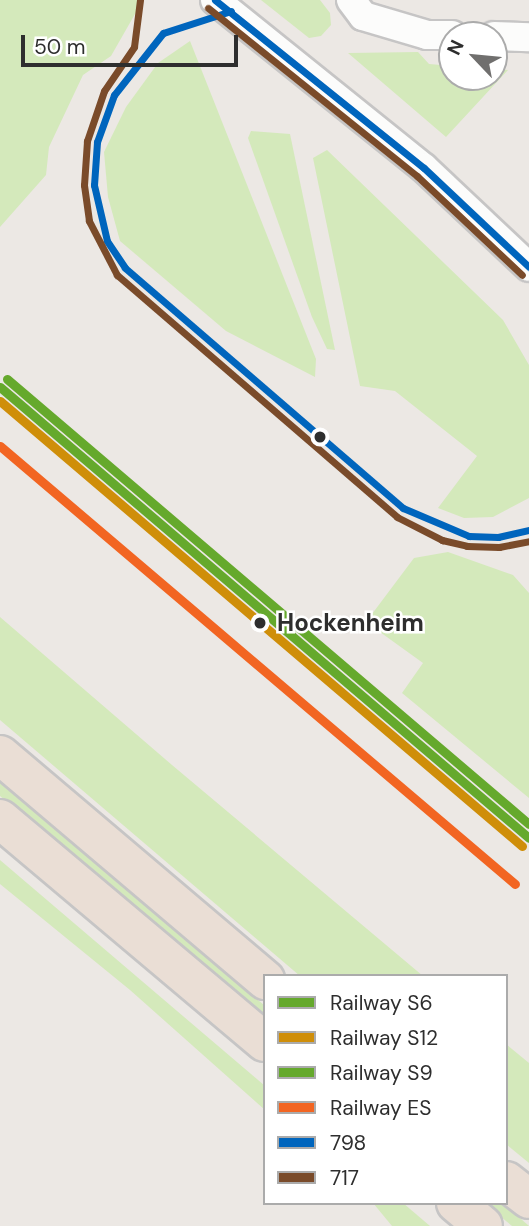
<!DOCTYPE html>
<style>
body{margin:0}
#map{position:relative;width:529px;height:1226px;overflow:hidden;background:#ece8e4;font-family:"DM Sans",sans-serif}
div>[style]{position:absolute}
.green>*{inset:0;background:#d4e9bb}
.roads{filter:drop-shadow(2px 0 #c6c5c5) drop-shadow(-2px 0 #c6c5c5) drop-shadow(0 2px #c6c5c5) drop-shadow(0 -2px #c6c5c5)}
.minor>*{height:28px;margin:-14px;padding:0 14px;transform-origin:14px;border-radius:14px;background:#fcfcfb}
.trunk>*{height:38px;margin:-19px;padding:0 19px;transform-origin:19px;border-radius:19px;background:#eaded5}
.bus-1>*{height:7px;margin:-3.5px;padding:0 3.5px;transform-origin:3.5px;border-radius:3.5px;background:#0065bd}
.bus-2>*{height:7px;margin:-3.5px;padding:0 3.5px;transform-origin:3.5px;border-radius:3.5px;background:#7a4b2a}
.rail-1>*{height:9px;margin:-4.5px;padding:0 4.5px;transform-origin:4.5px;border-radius:4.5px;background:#65a92c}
.rail-2>*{height:9px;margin:-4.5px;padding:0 4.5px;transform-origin:4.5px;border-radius:4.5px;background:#cf8e09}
.rail-3>*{height:9px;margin:-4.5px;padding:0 4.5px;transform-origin:4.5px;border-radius:4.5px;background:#65a92c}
.rail-4>*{height:9px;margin:-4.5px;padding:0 4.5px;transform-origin:4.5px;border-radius:4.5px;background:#f26522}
.dots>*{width:19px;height:19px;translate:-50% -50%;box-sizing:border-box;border:4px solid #fff;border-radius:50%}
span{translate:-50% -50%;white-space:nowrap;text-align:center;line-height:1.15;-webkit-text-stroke:5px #fff;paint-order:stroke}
.stop-label{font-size:24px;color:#2e2e2e;font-weight:700}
.left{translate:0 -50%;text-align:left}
.legend{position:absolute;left:263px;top:974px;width:245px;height:231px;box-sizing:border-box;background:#fff;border:2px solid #ababab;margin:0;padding:9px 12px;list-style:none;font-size:21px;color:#2e2e2e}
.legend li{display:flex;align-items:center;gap:14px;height:35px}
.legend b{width:35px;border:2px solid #ababab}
.north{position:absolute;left:438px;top:21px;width:70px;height:70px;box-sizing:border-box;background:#fff;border:2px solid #ababab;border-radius:50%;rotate:296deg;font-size:19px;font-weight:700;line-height:28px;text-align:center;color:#2e2e2e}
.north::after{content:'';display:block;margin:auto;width:24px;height:32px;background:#706f6e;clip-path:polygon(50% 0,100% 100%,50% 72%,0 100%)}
.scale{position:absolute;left:21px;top:35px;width:217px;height:32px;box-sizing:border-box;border:4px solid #2e2e2e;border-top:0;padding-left:9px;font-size:21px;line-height:24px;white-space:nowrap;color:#2e2e2e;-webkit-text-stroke:5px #fff;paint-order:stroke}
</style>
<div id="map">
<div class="green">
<i style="clip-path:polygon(0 0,143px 0,111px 56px,83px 75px,49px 147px,46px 175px,0 227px)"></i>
<i style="clip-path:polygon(261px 0,320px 0,330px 13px,331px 25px,321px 36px,309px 38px)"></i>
<i style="clip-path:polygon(190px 41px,316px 359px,315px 377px,226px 331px,120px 241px,108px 197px,104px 152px,126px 107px,158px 63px)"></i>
<i style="clip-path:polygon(418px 52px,429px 64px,452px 66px,452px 77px,494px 77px,494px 69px,508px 70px,446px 137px,348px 53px)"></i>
<i style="clip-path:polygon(251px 131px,290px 134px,335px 350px,327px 349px,312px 317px,248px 138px)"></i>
<i style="clip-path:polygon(327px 150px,503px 320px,529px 365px,529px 498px,493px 517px,464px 518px,438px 508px,477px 456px,395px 391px,360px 386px,313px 158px)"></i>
<i style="clip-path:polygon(448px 552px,513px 575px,529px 593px,529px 798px,402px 693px,423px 663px,366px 622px,414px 558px)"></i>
<i style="clip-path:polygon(0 617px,172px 765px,423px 976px,300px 976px,0 720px)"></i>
<i style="clip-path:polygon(0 779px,265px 1006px,265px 1021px,0 796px)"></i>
<i style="clip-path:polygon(0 860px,265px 1086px,265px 1110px,130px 990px,0 884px)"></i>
<i style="clip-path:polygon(506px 1044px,529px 1063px,529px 1163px,506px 1144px)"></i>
<i style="clip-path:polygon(373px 1203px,403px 1203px,430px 1226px,392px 1226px)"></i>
<i style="clip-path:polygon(484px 1203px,503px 1203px,529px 1226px,512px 1226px)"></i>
</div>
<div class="roads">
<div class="minor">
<i style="left:215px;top:0;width:268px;rotate:38.8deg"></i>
<i style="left:424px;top:168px;width:144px;rotate:43.3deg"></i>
<i style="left:351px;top:0;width:20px;rotate:53deg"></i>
<i style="left:363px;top:16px;width:67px;rotate:16.5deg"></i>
<i style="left:427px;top:35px;width:25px"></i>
<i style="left:494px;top:36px;width:35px;rotate:2deg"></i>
</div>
<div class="trunk">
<i style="left:0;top:755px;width:348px;rotate:40.3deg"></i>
<i style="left:0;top:819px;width:346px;rotate:40.1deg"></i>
<i style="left:506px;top:1181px;width:29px;rotate:38deg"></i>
<i style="left:456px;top:1203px;width:35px;rotate:40deg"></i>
</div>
</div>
<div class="bus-1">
<i style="left:215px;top:0;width:268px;rotate:38.8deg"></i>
<i style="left:424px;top:168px;width:144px;rotate:43.3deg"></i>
<i style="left:231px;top:11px;width:71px;rotate:162.1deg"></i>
<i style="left:163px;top:33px;width:79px;rotate:128.3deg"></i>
<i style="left:114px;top:95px;width:50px;rotate:109.9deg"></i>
<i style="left:97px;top:142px;width:43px;rotate:94deg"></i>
<i style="left:94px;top:185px;width:57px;rotate:76.9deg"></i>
<i style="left:107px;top:241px;width:32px;rotate:56deg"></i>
<i style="left:125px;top:268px;width:367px;rotate:40.8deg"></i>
<i style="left:403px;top:508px;width:72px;rotate:23deg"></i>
<i style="left:469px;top:536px;width:29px;rotate:2deg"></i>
<i style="left:498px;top:537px;width:32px;rotate:-13deg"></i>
</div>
<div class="bus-2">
<i style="left:140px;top:0;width:47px;rotate:97.3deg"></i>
<i style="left:134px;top:47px;width:53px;rotate:124.3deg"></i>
<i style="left:104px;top:91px;width:53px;rotate:108.8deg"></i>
<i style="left:87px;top:141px;width:44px;rotate:93.9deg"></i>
<i style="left:84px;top:185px;width:36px;rotate:82deg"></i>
<i style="left:89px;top:221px;width:61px;rotate:62.6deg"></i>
<i style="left:117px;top:275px;width:370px;rotate:40.8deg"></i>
<i style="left:397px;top:517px;width:51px;rotate:27.1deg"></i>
<i style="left:442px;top:540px;width:26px;rotate:13deg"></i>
<i style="left:467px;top:546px;width:32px;rotate:2deg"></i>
<i style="left:499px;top:547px;width:31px;rotate:-11deg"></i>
<i style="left:208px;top:8px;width:268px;rotate:38.8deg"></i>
<i style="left:417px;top:176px;width:144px;rotate:43.3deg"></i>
</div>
<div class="rail-1">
<i style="left:0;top:387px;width:695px;rotate:40.45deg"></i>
</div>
<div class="rail-2">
<i style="left:0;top:401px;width:686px;rotate:40.45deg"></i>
</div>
<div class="rail-3">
<i style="left:7px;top:379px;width:686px;rotate:40.45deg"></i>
</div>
<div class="rail-4">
<i style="left:0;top:446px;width:676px;rotate:40.38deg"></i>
</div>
<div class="dots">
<i style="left:320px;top:437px;background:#2e2e2e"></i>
<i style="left:260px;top:623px;background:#2e2e2e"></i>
</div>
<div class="stop-label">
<span class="left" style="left:277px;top:623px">Hockenheim</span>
</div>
<ul class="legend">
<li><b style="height:9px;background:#65a92c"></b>Railway S6</li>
<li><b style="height:9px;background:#cf8e09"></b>Railway S12</li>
<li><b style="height:9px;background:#65a92c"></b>Railway S9</li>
<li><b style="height:9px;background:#f26522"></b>Railway ES</li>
<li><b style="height:9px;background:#0065bd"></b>798</li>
<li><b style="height:9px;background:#7a4b2a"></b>717</li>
</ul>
<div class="north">N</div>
<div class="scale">50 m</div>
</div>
